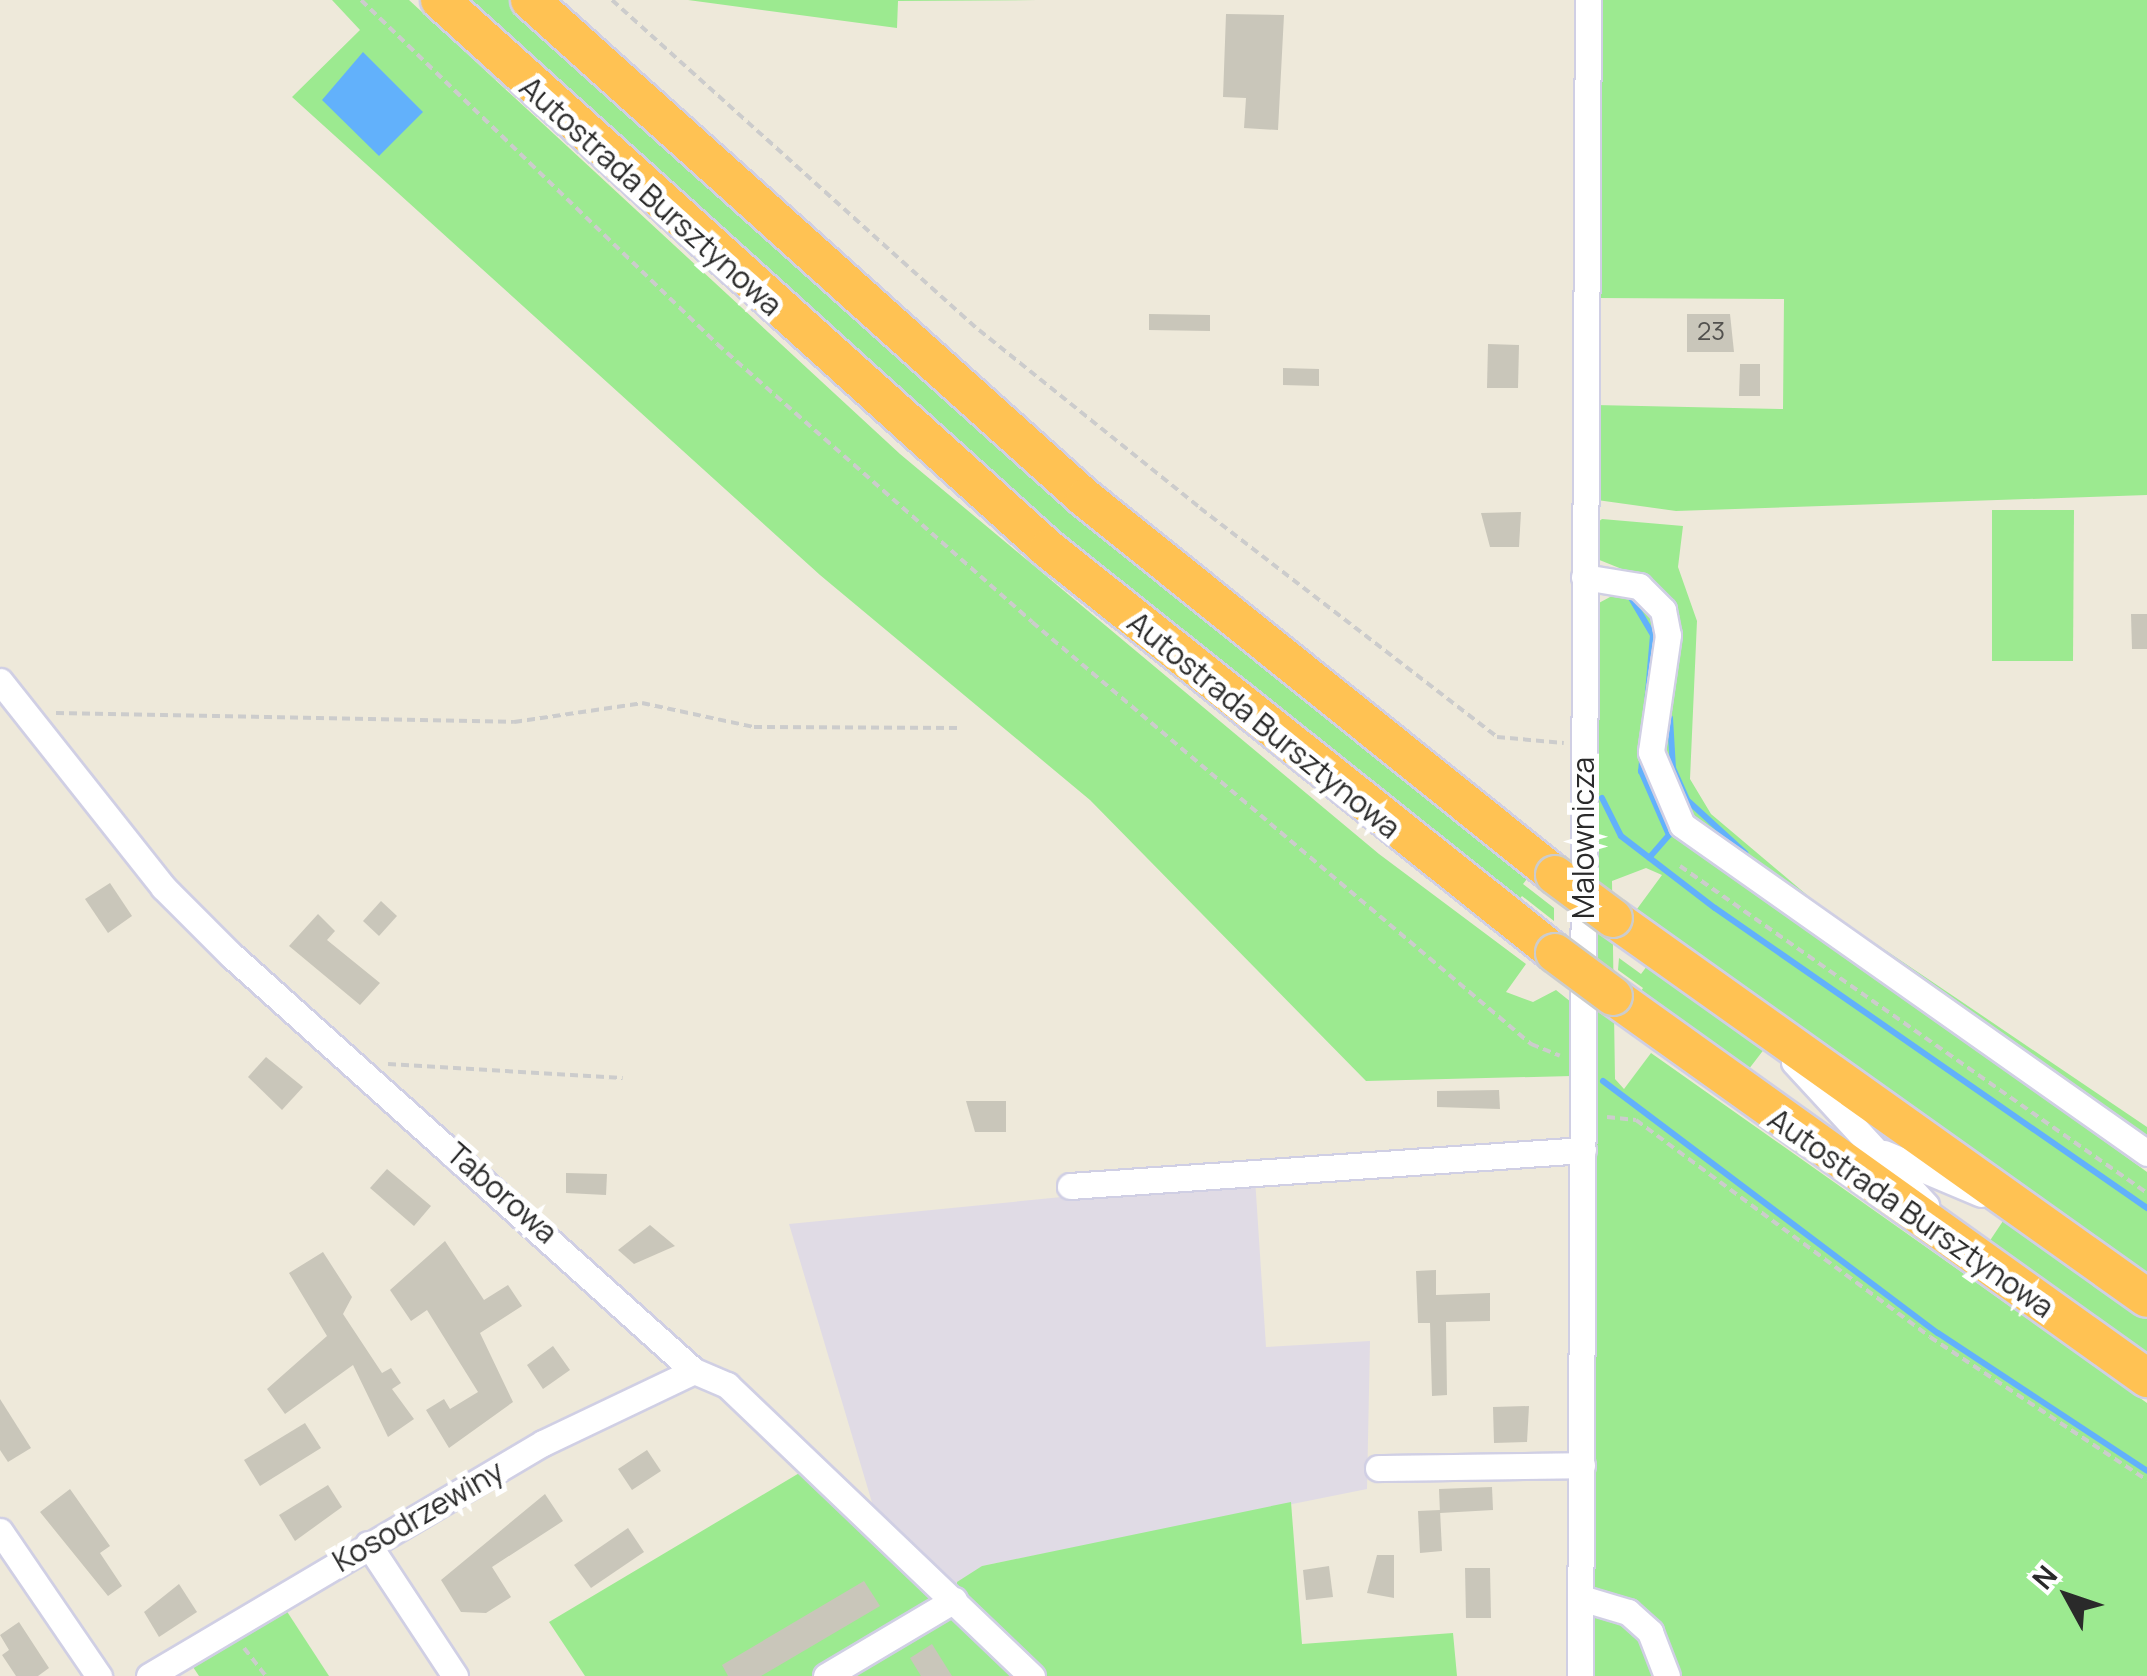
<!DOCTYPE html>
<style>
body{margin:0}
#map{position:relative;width:2147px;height:1676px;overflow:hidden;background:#eee9da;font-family:Manrope,sans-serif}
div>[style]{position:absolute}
.industrial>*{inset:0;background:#e0dbe5}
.green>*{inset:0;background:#9cea90}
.water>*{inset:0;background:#62b1fb}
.stream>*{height:6px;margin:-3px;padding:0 3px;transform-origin:3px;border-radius:3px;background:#62b1fb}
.building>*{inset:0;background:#c9c6ba}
.path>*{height:4px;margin-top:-2px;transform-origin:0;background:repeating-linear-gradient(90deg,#ccc 0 8px,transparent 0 13px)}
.roads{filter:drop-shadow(2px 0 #d0cfe4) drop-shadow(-2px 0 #d0cfe4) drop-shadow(0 2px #d0cfe4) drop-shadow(0 -2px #d0cfe4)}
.minor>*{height:25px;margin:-12.5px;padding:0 12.5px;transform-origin:12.5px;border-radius:12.5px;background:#fff}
.highway>*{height:38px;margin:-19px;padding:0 19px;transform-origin:19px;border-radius:19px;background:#ffc253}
.bridges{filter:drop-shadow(2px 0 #ccc) drop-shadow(-2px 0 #ccc) drop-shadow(0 2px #ccc) drop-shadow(0 -2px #ccc)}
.highway-bridge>*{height:38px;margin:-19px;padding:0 19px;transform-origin:19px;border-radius:19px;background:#ffc253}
span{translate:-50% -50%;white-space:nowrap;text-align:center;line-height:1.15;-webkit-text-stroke:10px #fff;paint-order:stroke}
.number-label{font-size:25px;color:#52514e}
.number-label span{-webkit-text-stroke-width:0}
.street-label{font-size:30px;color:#2a2a2a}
.north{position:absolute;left:2017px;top:1546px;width:100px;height:100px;-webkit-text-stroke:8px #fff;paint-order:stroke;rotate:310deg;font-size:28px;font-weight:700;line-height:40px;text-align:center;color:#2a2a2a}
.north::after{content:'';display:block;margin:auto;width:35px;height:45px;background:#2a2a2a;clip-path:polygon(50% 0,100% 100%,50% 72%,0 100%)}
</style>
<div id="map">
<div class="industrial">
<i style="clip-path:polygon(1255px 1178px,1266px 1347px,1370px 1341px,1367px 1489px,982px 1566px,947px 1594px,879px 1526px,789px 1224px)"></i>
</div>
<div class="green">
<i style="clip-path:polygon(332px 0,409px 0,900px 454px,1379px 854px,1526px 964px,1506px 992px,1533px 1002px,1556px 990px,1571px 1002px,1572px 1076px,1366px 1081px,1090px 800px,820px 575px,292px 97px,360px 30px)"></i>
<i style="clip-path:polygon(460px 0,511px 0,671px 149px,1530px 875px,1523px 884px,1554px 908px,1554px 921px,1522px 896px,1513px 907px,1116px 588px)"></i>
<i style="clip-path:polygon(688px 0,1037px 0,898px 1px,897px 28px)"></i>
<i style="clip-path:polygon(1599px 0,2147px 0,2147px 495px,1676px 511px,1597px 500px,1595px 405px,1783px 409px,1784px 299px,1596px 298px)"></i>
<i style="clip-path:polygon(1992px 510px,2074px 510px,2073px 661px,1992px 661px)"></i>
<i style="clip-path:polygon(1602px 519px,1683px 526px,1678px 567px,1697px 621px,1690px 779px,1711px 814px,1820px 906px,2147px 1127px,2147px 1138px,1710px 837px,1678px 804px,1663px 760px,1679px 620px,1654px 582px,1597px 559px,1594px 525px)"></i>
<i style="clip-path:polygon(1623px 590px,1650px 607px,1658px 636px,1643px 763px,1671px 825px,2147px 1172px,2147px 1275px,1637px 909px,1662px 875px,1646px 868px,1612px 881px,1615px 1079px,1624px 1089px,1651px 1053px,2147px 1403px,2147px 1676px,1589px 1676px,1597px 604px)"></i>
<i style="clip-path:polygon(1619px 958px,1641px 974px,1650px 962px,1765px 1048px,1742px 1078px,1636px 999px,1643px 988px,1618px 970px)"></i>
<i style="clip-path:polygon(2005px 1218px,2147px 1315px,2147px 1360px,1983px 1251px)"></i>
<i style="clip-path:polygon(801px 1472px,936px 1601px,1019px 1676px,585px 1676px,549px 1622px)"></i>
<i style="clip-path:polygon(1291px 1502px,1302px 1644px,1453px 1633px,1457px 1676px,1042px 1676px,957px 1593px,957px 1582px,982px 1566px)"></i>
<i style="clip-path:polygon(286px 1610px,329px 1676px,199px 1676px,193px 1667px)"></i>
</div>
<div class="water">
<i style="clip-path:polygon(363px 52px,423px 112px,379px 156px,322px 100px)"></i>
</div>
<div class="stream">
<i style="left:1631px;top:598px;width:43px;rotate:59.3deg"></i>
<i style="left:1653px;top:635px;width:137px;rotate:95deg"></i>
<i style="left:1641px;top:771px;width:70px;rotate:66.4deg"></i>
<i style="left:1669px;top:835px;width:30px;rotate:131deg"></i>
<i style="left:1670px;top:718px;width:50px;rotate:86.6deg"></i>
<i style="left:1673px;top:768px;width:35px;rotate:66deg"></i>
<i style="left:1687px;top:800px;width:79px;rotate:42.4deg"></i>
<i style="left:1602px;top:798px;width:42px;rotate:63.4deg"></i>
<i style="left:1621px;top:836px;width:118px;rotate:37.5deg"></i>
<i style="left:1715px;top:908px;width:526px;rotate:34.78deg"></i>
<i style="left:1603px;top:1081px;width:419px;rotate:37deg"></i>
<i style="left:1938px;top:1333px;width:250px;rotate:33.4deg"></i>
</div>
<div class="building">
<i style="clip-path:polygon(1226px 14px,1284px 15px,1278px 130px,1244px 128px,1246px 98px,1223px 97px)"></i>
<i style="clip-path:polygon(1149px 314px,1210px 315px,1210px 331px,1149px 330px)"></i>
<i style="clip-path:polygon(1687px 314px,1730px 314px,1734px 352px,1687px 352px)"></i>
<i style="clip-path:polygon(1488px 344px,1519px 345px,1518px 388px,1487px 388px)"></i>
<i style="clip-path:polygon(1740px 364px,1760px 364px,1760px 396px,1739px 396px)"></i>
<i style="clip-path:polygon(1283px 368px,1319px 369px,1319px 386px,1283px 385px)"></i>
<i style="clip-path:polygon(1521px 512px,1519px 547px,1490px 547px,1481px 513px)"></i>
<i style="clip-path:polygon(2131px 614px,2147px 614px,2147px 649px,2132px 649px)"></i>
<i style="clip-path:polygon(110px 883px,132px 916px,108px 933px,85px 899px)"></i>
<i style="clip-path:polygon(381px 901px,397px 916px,379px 936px,363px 921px)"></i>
<i style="clip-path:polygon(318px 914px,335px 931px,327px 940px,380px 983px,360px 1005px,289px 946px)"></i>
<i style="clip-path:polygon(266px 1057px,303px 1087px,282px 1110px,248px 1077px)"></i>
<i style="clip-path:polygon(1499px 1090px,1500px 1109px,1437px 1107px,1437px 1091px)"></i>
<i style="clip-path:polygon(966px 1101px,1006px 1101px,1006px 1132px,975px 1132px)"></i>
<i style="clip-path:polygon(387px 1169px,431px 1206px,414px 1226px,370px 1188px)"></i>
<i style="clip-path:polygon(566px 1173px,607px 1174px,606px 1195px,566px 1193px)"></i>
<i style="clip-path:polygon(650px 1225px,675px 1246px,634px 1264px,618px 1250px)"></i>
<i style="clip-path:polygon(445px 1241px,484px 1300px,508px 1285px,522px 1306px,480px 1333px,513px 1402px,449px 1448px,426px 1410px,444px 1399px,450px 1409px,478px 1392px,427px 1310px,411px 1321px,390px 1290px)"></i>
<i style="clip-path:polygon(323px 1252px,352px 1297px,343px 1314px,382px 1373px,391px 1368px,401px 1383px,392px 1389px,414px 1419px,388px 1437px,353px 1365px,285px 1414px,267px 1389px,327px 1336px,289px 1273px)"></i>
<i style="clip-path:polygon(1436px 1270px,1436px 1295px,1490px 1293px,1490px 1321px,1446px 1322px,1447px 1395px,1432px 1396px,1430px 1323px,1418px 1323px,1416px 1271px)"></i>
<i style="clip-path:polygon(553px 1346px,570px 1370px,543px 1389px,527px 1365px)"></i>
<i style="clip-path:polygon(0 1399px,31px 1448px,8px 1462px,0 1450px)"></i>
<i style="clip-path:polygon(1529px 1406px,1527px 1442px,1494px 1443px,1493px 1407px)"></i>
<i style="clip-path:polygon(305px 1423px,321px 1448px,260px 1486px,244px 1460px)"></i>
<i style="clip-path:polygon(647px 1450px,661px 1471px,632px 1490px,618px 1469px)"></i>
<i style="clip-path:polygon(328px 1485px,342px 1507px,295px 1541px,279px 1515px)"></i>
<i style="clip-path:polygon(1492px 1487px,1493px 1510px,1440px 1513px,1439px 1489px)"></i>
<i style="clip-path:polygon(70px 1489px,110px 1546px,100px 1553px,122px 1586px,108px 1596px,40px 1512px)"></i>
<i style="clip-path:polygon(545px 1494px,563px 1521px,492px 1567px,511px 1597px,486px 1613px,461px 1612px,441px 1580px)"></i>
<i style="clip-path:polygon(1440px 1510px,1442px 1551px,1420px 1553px,1418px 1511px)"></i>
<i style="clip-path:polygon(628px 1528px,644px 1552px,591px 1588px,574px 1565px)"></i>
<i style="clip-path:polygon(1377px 1555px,1394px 1555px,1394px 1598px,1367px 1593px)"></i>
<i style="clip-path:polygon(1329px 1566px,1333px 1597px,1306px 1600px,1303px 1570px)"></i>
<i style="clip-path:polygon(1465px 1568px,1490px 1568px,1491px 1618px,1466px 1618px)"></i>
<i style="clip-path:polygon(864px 1581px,880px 1606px,761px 1676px,728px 1676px,722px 1665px)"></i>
<i style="clip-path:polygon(179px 1584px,197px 1612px,159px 1637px,144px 1612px)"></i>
<i style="clip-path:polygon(19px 1622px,49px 1668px,38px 1676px,16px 1676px,2px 1655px,9px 1650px,0 1635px)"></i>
<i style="clip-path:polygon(932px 1644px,952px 1676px,921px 1676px,910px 1658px)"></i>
</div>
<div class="path">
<i style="left:361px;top:0;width:495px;rotate:44deg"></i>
<i style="left:717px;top:344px;width:420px;rotate:41.4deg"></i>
<i style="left:1032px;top:622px;width:654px;rotate:40.22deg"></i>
<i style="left:1531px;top:1044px;width:31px;rotate:22deg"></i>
<i style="left:612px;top:0;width:494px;rotate:42deg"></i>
<i style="left:979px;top:330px;width:284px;rotate:38.8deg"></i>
<i style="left:1200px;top:508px;width:375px;rotate:37.6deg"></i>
<i style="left:1497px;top:737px;width:67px;rotate:5.1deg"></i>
<i style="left:56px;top:713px;width:458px;rotate:1.1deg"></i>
<i style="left:514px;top:722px;width:129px;rotate:-8.4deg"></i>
<i style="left:642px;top:703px;width:115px;rotate:12.1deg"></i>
<i style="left:754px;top:727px;width:208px;rotate:0.3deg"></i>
<i style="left:1680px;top:866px;width:570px;rotate:35deg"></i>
<i style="left:388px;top:1064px;width:235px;rotate:3.4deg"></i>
<i style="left:1607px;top:1117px;width:29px;rotate:6deg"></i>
<i style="left:1636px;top:1120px;width:365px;rotate:36.4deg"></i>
<i style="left:1930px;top:1337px;width:260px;rotate:33.4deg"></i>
<i style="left:244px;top:1648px;width:36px;rotate:52deg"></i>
</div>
<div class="roads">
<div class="minor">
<i style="left:1584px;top:577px;width:56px;rotate:9.3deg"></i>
<i style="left:1639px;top:586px;width:34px;rotate:45deg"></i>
<i style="left:1663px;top:610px;width:25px;rotate:79deg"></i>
<i style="left:1668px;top:635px;width:118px;rotate:98.3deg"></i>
<i style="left:1651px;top:752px;width:79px;rotate:67deg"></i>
<i style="left:1682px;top:825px;width:569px;rotate:35.2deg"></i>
<i style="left:0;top:681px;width:263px;rotate:51.6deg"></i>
<i style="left:163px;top:887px;width:95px;rotate:45deg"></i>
<i style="left:230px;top:954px;width:624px;rotate:41.95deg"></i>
<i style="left:694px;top:1371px;width:36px;rotate:23deg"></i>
<i style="left:727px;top:1385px;width:422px;rotate:43.7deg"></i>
<i style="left:1794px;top:1062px;width:195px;rotate:47.3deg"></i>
<i style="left:1884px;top:1153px;width:105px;rotate:22.9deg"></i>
<i style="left:1070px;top:1186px;width:514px;rotate:-4.01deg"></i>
<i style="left:1378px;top:1468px;width:204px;rotate:-0.8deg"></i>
<i style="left:0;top:1531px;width:176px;rotate:55.7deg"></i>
<i style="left:368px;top:1544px;width:158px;rotate:56.6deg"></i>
<i style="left:1581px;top:1598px;width:49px;rotate:16.6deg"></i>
<i style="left:1628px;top:1612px;width:30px;rotate:42deg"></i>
<i style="left:1650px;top:1632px;width:47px;rotate:68.9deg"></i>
<i style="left:149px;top:1676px;width:458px;rotate:-30.6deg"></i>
<i style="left:543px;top:1443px;width:167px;rotate:-25.5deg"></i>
<i style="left:826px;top:1676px;width:149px;rotate:-30.7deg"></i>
<i style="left:1580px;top:1676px;width:1676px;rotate:-89.73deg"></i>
</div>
<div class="highway">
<i style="left:440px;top:0;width:819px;rotate:42.08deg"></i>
<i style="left:1048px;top:549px;width:648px;rotate:38.55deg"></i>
<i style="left:530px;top:0;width:746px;rotate:41.9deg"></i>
<i style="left:1085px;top:498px;width:603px;rotate:38.73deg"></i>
<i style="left:1613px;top:918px;width:655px;rotate:35.44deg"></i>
<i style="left:1613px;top:996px;width:657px;rotate:35.58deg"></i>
</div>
</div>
<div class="bridges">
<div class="highway-bridge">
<i style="left:1555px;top:875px;width:72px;rotate:36.6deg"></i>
<i style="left:1555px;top:953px;width:72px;rotate:36.6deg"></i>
</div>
</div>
<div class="number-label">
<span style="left:1711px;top:331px">23</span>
</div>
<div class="street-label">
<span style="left:651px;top:196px;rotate:42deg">Autostrada Bursztynowa</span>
<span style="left:1264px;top:725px;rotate:39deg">Autostrada Bursztynowa</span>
<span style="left:1583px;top:838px;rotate:-90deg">Malownicza</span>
<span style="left:502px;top:1193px;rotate:41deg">Taborowa</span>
<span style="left:1911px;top:1213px;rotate:35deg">Autostrada Bursztynowa</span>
<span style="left:418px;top:1516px;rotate:-30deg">Kosodrzewiny</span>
</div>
<div class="north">N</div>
</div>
